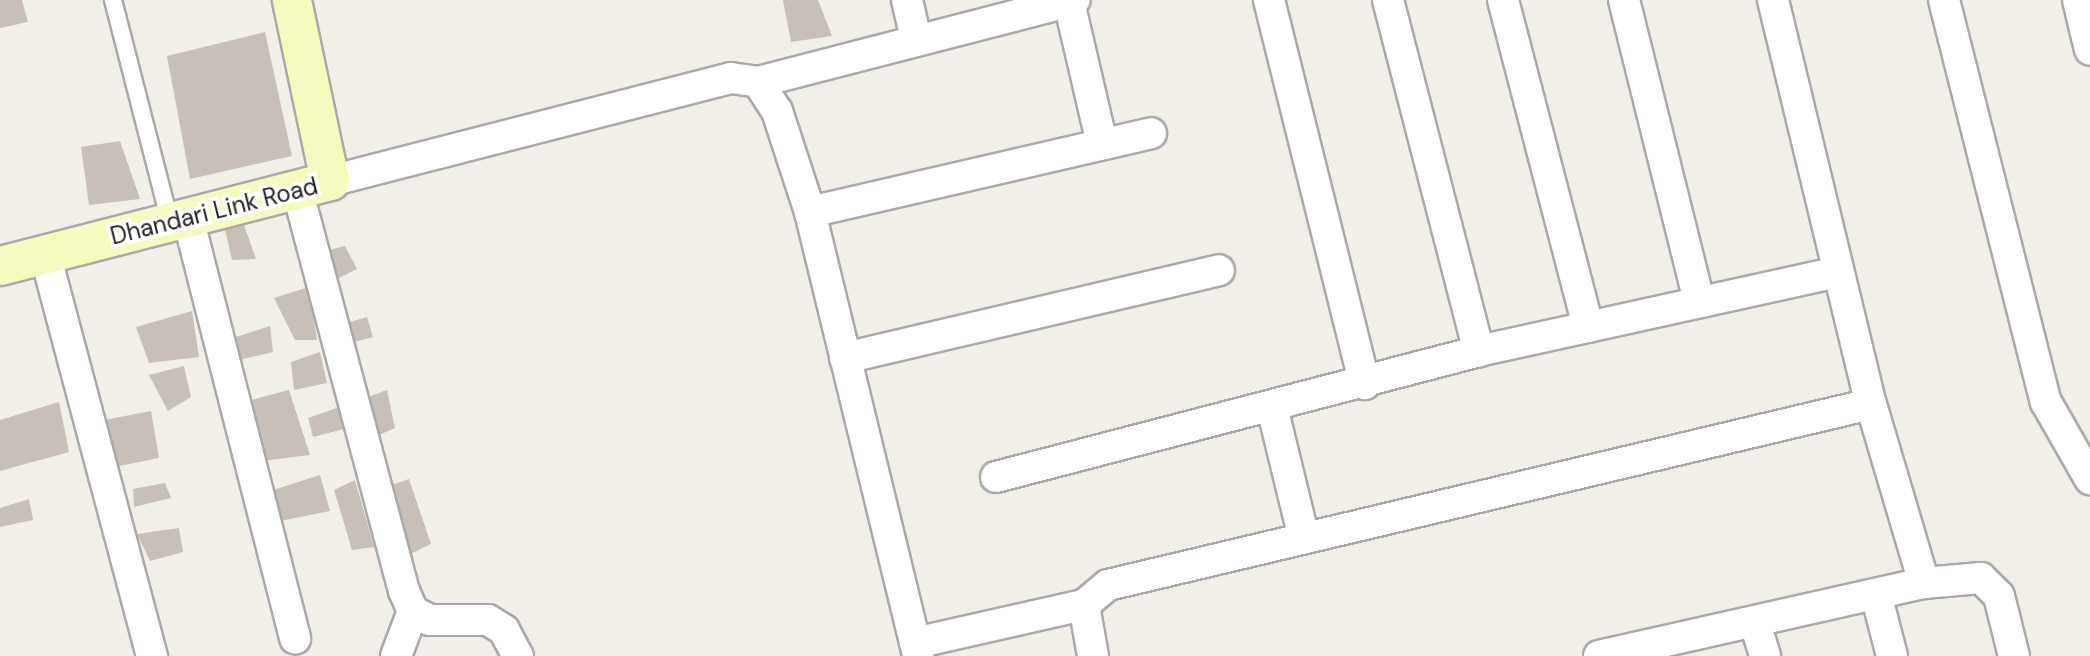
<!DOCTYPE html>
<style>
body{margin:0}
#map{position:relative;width:2090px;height:656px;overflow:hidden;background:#f2efe9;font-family:"DM Sans",sans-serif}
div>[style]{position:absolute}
.building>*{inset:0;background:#c7bfb8}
.roads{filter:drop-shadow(2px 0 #a9a9a9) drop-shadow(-2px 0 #a9a9a9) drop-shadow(0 2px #a9a9a9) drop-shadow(0 -2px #a9a9a9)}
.lane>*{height:16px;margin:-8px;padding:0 8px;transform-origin:8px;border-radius:8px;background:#fff}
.street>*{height:30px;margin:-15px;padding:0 15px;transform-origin:15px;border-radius:15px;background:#fff}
.secondary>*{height:38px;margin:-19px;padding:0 19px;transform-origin:19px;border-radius:19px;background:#f7fabf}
span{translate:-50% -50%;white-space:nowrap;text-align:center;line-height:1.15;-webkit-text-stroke:7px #fff;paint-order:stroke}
.street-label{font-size:24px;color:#222}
</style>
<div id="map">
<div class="building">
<i style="clip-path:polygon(0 0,22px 0,28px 22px,0 28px)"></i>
<i style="clip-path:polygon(783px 0,818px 0,832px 36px,791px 42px)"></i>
<i style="clip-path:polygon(265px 32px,292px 156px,190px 179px,167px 56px)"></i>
<i style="clip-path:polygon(120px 141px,140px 199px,89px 205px,81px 147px)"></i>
<i style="clip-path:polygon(242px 219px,256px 259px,232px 260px,224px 225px)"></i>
<i style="clip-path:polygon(345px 246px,357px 269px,333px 281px,326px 251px)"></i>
<i style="clip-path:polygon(309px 287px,317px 340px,295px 340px,274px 298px)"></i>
<i style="clip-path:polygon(192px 311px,199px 357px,149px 363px,136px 327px)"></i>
<i style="clip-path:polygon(367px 317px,373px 337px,351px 343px,340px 325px)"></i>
<i style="clip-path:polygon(270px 326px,273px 352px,235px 361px,230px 339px)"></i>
<i style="clip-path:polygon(320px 352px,327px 383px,294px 390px,291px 362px)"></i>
<i style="clip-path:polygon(184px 366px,191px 397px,168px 411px,149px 375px)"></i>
<i style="clip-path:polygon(289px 390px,310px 455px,262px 461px,244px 402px)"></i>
<i style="clip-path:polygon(387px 390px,395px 428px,379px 435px,357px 401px)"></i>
<i style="clip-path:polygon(59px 402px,69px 452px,0 471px,0 420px)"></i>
<i style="clip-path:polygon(343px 406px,344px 429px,313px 437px,308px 418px)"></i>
<i style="clip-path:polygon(151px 411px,159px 458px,119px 466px,99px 421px)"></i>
<i style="clip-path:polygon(320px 475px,330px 511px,280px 521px,267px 492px)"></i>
<i style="clip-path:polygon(409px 479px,431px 544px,406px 556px,388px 486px)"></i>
<i style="clip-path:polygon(355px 480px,374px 547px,352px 550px,334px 490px)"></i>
<i style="clip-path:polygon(165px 483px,171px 498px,134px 507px,133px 489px)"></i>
<i style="clip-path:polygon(29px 499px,33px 520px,0 527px,0 508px)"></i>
<i style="clip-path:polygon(179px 528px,183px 552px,150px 561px,137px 534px)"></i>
</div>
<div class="roads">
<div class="lane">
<i style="left:113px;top:0;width:229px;rotate:75.6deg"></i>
</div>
<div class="street">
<i style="left:907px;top:0;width:39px;rotate:77deg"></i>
<i style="left:1269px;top:0;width:396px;rotate:76deg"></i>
<i style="left:1388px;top:0;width:363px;rotate:75.5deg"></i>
<i style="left:1503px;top:0;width:338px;rotate:75.4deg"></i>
<i style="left:1624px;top:0;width:310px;rotate:76deg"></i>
<i style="left:1773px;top:0;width:416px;rotate:76.4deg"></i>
<i style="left:1871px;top:404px;width:187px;rotate:73.5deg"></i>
<i style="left:1944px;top:0;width:415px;rotate:75.8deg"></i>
<i style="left:2046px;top:402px;width:89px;rotate:60.3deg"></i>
<i style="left:2078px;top:0;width:51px;rotate:76.5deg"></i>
<i style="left:1069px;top:2px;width:146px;rotate:76.9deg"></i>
<i style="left:758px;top:82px;width:327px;rotate:-14.5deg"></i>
<i style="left:330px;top:181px;width:414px;rotate:-14.4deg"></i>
<i style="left:731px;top:78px;width:27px;rotate:8deg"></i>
<i style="left:758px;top:82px;width:35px;rotate:57deg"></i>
<i style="left:777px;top:111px;width:106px;rotate:71.9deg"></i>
<i style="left:810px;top:212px;width:457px;rotate:76.3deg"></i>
<i style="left:297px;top:189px;width:416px;rotate:75.1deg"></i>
<i style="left:404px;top:591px;width:22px;rotate:66deg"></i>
<i style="left:413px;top:611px;width:18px;rotate:29deg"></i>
<i style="left:429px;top:620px;width:59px"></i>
<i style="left:488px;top:620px;width:19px;rotate:32deg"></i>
<i style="left:504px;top:630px;width:30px;rotate:62deg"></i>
<i style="left:810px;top:212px;width:350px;rotate:-13deg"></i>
<i style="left:188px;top:218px;width:434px;rotate:75.7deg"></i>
<i style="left:45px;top:254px;width:416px;rotate:75.1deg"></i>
<i style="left:845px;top:358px;width:384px;rotate:-13.2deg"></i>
<i style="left:1272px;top:407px;width:135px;rotate:76.3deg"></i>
<i style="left:996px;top:477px;width:499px;rotate:-14.6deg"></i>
<i style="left:1479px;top:351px;width:367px;rotate:-12.4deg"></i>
<i style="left:1876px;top:594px;width:64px;rotate:75.5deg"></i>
<i style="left:1755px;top:623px;width:34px;rotate:73deg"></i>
<i style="left:915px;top:643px;width:173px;rotate:-12.7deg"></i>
<i style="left:396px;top:656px;width:48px;rotate:-69.3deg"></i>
<i style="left:1093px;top:656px;width:52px;rotate:-100deg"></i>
<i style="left:1084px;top:605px;width:31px;rotate:-40deg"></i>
<i style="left:1108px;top:585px;width:784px;rotate:-13.35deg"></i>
<i style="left:1599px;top:656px;width:333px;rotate:-12.7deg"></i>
<i style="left:1924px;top:583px;width:57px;rotate:-5deg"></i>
<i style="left:1981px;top:578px;width:25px;rotate:45deg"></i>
<i style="left:1999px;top:596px;width:62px;rotate:76deg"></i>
</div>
<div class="secondary">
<i style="left:0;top:266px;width:341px;rotate:-14.4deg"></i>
<i style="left:330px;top:181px;width:185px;rotate:-101.9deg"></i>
</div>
</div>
<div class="street-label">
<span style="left:214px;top:211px;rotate:-14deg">Dhandari Link Road</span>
</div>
</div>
